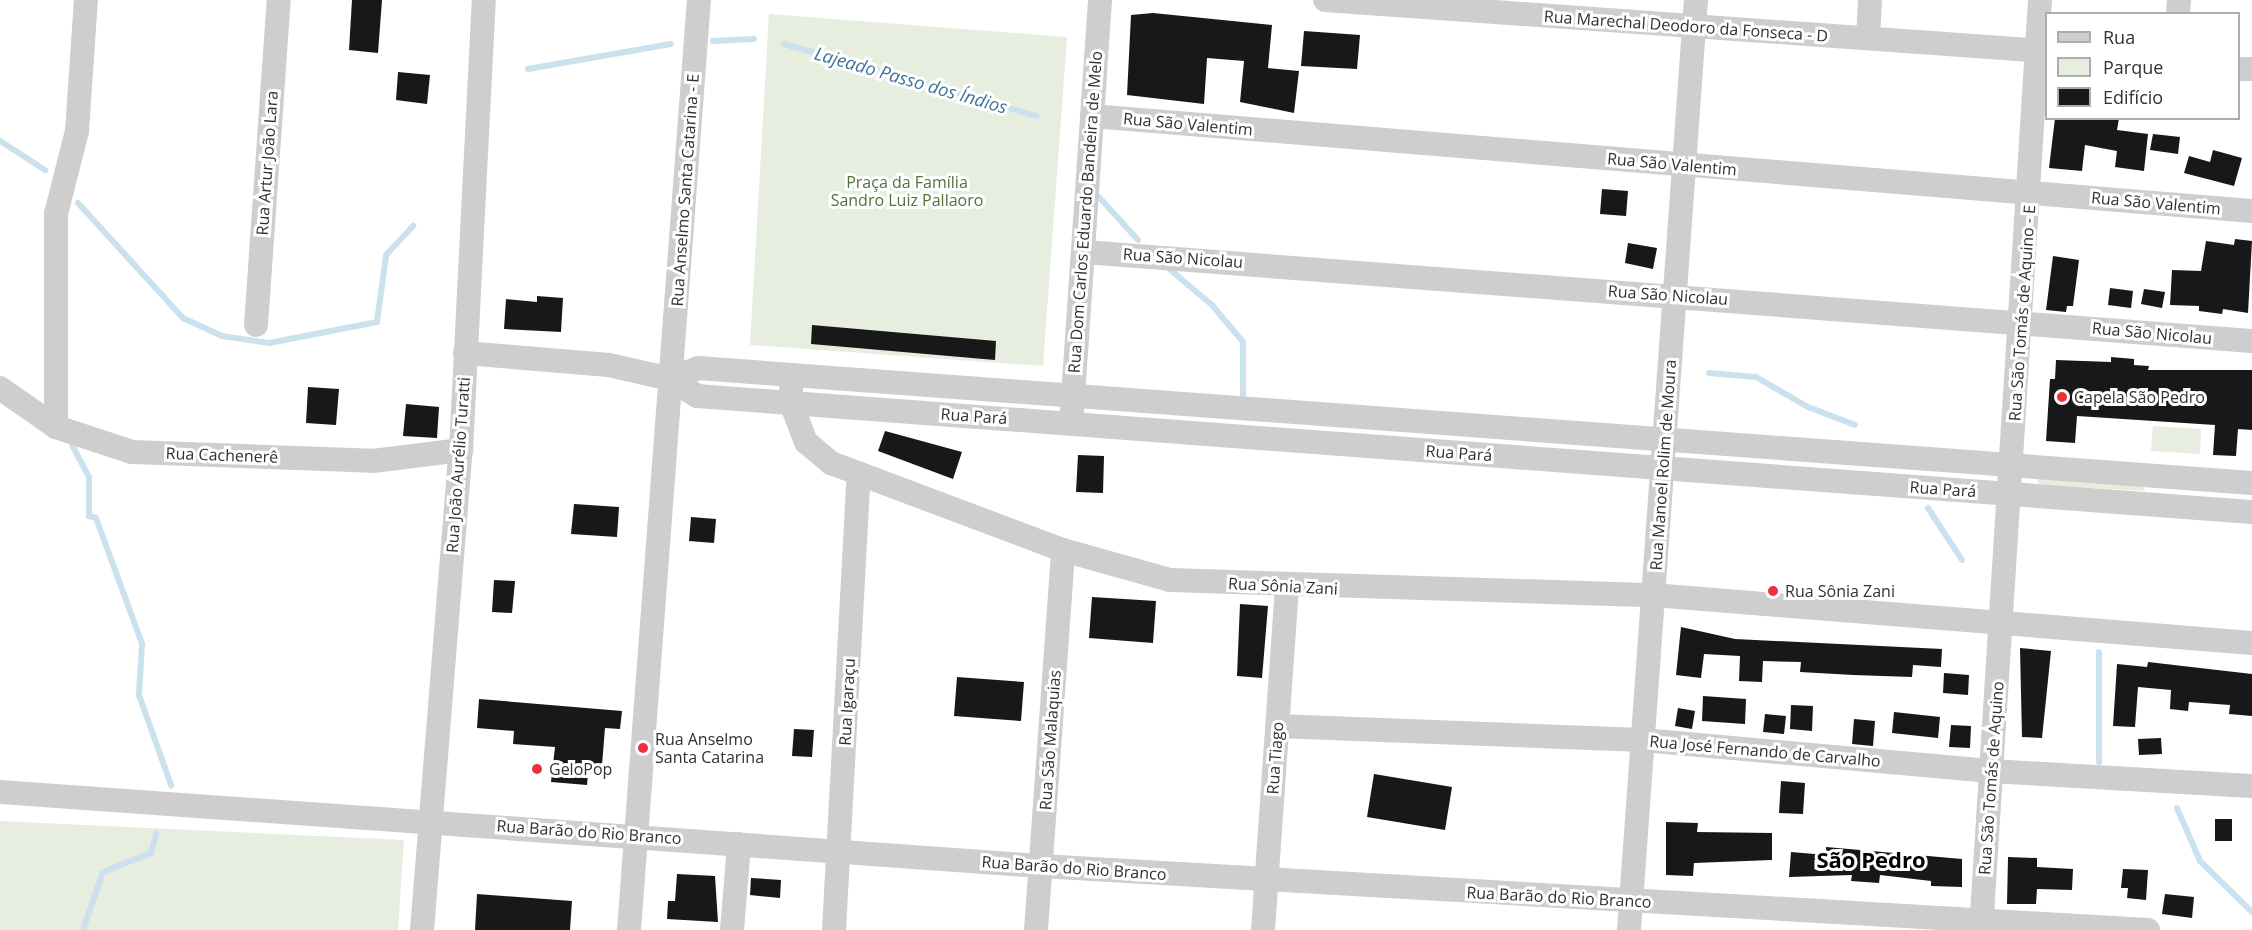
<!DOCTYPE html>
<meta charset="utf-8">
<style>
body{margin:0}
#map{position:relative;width:2252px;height:930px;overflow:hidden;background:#fff;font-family:"Open Sans",sans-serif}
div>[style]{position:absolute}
.green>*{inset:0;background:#e7eedf}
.stream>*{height:6px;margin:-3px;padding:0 3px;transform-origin:3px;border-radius:3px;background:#cce1ee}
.building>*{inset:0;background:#181818}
.minor>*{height:24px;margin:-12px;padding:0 12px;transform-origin:12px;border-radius:12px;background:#cecece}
.dots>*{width:16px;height:16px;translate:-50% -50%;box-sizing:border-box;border:3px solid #fff;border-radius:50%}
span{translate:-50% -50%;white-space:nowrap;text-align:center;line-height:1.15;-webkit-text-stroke:6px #fff;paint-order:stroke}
.street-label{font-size:16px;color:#313131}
.park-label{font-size:16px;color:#54703c}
.poi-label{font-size:16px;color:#313131}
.left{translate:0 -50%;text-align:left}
.water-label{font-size:18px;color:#3b7398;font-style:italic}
.district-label{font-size:22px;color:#000;font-weight:700}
.legend{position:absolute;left:2045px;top:12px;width:195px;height:108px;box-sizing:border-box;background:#fff;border:2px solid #adadad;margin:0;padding:8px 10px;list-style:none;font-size:18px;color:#313131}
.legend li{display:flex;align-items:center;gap:12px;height:30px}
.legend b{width:30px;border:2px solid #adadad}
</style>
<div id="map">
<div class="green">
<i style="clip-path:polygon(769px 14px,1067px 37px,1043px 366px,750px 345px)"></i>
<i style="clip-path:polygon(2153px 426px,2201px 429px,2200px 454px,2151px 451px)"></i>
<i style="clip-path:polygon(2037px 478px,2144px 486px,2145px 491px,2039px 485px)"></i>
<i style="clip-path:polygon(0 821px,404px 840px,398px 930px,0 930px)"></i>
</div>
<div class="stream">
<i style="left:713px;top:41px;width:41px;rotate:-2.8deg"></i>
<i style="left:784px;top:44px;width:263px;rotate:15.9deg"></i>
<i style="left:528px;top:69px;width:145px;rotate:-9.9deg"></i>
<i style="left:0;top:141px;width:54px;rotate:32.8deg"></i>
<i style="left:1099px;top:197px;width:58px;rotate:47.8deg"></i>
<i style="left:78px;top:203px;width:156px;rotate:47.6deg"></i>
<i style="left:183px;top:318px;width:43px;rotate:24.8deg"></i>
<i style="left:222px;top:336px;width:48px;rotate:8.5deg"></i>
<i style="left:269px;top:343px;width:110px;rotate:-11deg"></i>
<i style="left:377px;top:322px;width:68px;rotate:-82.3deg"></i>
<i style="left:386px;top:255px;width:40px;rotate:-47deg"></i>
<i style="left:1167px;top:267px;width:59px;rotate:40.2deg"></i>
<i style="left:1212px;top:305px;width:48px;rotate:50deg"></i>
<i style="left:1243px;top:342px;width:56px;rotate:90deg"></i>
<i style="left:1709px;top:373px;width:47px;rotate:4.9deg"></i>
<i style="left:1756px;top:377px;width:60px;rotate:30deg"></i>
<i style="left:1808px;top:407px;width:50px;rotate:21deg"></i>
<i style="left:72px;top:445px;width:36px;rotate:62deg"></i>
<i style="left:89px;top:477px;width:39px;rotate:90deg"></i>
<i style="left:89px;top:516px;width:7px;rotate:16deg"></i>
<i style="left:96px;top:518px;width:134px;rotate:69.9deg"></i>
<i style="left:142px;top:644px;width:51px;rotate:93.4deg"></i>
<i style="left:139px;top:695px;width:96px;rotate:70.4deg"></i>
<i style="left:1928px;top:508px;width:62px;rotate:56.8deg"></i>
<i style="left:2099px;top:652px;width:110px;rotate:90deg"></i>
<i style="left:2177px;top:808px;width:58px;rotate:66.5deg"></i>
<i style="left:2200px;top:861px;width:73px;rotate:44.4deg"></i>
<i style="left:83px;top:930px;width:61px;rotate:-71deg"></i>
<i style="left:103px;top:872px;width:52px;rotate:-21.6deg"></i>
<i style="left:151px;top:853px;width:20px;rotate:-75deg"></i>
</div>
<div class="building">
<i style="clip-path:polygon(352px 0,382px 0,378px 53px,349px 50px)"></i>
<i style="clip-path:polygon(1153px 13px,1272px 25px,1268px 68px,1299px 71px,1294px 113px,1240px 102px,1244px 61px,1207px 58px,1204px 104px,1127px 95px,1131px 15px)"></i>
<i style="clip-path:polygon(1304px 31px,1360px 35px,1357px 69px,1301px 66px)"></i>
<i style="clip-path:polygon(398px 72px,430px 75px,427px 104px,396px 100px)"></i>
<i style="clip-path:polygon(2055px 118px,2119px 118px,2117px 130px,2148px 134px,2144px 171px,2115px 167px,2117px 151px,2085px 145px,2082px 171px,2049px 168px)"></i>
<i style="clip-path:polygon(2153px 134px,2180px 137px,2178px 154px,2150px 150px)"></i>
<i style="clip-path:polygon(2213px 150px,2242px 158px,2234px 186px,2184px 173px,2189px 156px,2210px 162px)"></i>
<i style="clip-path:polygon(1602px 189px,1628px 191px,1626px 216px,1600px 214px)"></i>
<i style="clip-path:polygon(2235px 239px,2252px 241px,2248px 313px,2223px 309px,2222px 314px,2199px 311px,2199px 306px,2170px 305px,2172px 270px,2201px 271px,2206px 241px,2234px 245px)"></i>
<i style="clip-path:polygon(1628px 243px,1657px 248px,1653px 269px,1625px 263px)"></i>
<i style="clip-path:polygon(2053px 256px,2079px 260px,2073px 306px,2067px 306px,2066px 312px,2046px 310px)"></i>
<i style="clip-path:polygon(2110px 288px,2133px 291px,2131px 308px,2108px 305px)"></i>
<i style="clip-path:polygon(2144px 289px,2165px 292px,2162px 308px,2141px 304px)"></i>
<i style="clip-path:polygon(537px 296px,563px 298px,561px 332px,504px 329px,506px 299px,537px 302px)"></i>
<i style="clip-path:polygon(812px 325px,996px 341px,995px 360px,811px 344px)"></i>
<i style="clip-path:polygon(2111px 357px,2134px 359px,2134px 365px,2149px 366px,2148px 370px,2252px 370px,2252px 430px,2238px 429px,2236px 456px,2213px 455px,2215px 425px,2077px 416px,2075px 443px,2046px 441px,2050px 379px,2055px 379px,2056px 360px,2111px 362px)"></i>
<i style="clip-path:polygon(308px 387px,339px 389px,336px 425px,306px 423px)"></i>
<i style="clip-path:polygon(406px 404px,439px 407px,437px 438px,403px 436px)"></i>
<i style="clip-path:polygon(885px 431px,962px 452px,953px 479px,878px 451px)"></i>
<i style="clip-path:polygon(1078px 455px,1104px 456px,1103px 493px,1076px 492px)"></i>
<i style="clip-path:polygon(574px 504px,619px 507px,617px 537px,571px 534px)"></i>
<i style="clip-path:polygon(691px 517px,716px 519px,714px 543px,689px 541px)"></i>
<i style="clip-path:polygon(494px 580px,515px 581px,512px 613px,492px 612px)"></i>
<i style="clip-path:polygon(1092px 597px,1156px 601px,1153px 643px,1089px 638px)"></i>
<i style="clip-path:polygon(1240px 604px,1268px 606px,1262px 678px,1237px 676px)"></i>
<i style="clip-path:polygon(1681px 627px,1735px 639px,1942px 649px,1941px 667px,1913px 665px,1912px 677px,1853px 675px,1800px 672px,1801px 662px,1763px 661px,1762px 682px,1739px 681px,1740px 656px,1704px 654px,1701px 678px,1676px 675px)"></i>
<i style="clip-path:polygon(2020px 648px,2051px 651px,2042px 738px,2022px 737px)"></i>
<i style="clip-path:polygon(2148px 662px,2252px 674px,2252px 716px,2229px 714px,2230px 705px,2189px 702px,2188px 711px,2170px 709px,2171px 690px,2138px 687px,2135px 727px,2113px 726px,2117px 664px,2147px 667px)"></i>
<i style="clip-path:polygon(1944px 673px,1969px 675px,1968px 695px,1943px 693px)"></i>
<i style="clip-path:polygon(957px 677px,1024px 682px,1021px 721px,954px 716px)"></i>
<i style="clip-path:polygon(1703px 696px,1746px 699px,1745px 724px,1702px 721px)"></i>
<i style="clip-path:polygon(479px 699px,622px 711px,620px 729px,605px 728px,602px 765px,589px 764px,587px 785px,551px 782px,555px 747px,513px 744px,514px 731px,477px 728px)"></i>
<i style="clip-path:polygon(1791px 705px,1813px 706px,1812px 731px,1790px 729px)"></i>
<i style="clip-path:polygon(1678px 708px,1695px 711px,1692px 729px,1675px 726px)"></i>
<i style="clip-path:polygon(1894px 712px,1940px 717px,1938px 738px,1892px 733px)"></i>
<i style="clip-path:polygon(1765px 714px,1786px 716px,1784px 734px,1763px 732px)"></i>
<i style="clip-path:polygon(1854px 719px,1875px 721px,1873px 746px,1852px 744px)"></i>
<i style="clip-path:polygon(1951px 725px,1971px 726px,1970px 748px,1949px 747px)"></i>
<i style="clip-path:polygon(794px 729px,814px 730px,812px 757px,792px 756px)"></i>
<i style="clip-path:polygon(2161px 738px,2162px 754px,2139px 755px,2138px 739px)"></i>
<i style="clip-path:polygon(1374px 774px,1452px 787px,1445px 830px,1367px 817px)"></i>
<i style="clip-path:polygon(1781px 781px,1805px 783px,1803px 814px,1779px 813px)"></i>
<i style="clip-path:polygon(2215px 819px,2232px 819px,2232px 841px,2215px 841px)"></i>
<i style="clip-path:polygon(1666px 822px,1698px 823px,1697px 832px,1772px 833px,1772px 860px,1694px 863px,1693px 876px,1666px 875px)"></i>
<i style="clip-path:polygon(1826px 847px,1962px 859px,1962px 887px,1931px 886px,1931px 881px,1880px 875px,1879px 883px,1851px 881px,1852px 875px,1789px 877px,1791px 852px,1826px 855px)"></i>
<i style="clip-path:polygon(2008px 857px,2037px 858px,2037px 867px,2073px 869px,2072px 890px,2037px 889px,2036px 904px,2007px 904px)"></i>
<i style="clip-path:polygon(2123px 869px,2148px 870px,2146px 900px,2127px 898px,2128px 888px,2121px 888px)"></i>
<i style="clip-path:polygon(677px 874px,715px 876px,718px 922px,667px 919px,668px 901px,675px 901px)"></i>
<i style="clip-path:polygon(751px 878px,781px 880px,780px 898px,750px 895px)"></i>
<i style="clip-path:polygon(477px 894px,572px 901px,570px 930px,475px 930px)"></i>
<i style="clip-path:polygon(2165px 894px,2194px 897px,2192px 918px,2162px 914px)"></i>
</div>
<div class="minor">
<i style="left:1325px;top:0;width:723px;rotate:4.05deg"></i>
<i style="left:2178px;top:14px;width:14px;rotate:-86deg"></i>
<i style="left:1868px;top:38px;width:38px;rotate:-87deg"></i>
<i style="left:2238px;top:69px;width:14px"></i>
<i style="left:1092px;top:116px;width:1164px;rotate:4.68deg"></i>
<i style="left:1084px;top:252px;width:1171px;rotate:4.36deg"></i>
<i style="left:256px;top:325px;width:326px;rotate:-86deg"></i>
<i style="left:465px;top:353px;width:144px;rotate:4.8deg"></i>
<i style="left:609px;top:365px;width:63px;rotate:12.9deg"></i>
<i style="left:670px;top:379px;width:32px;rotate:32deg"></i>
<i style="left:697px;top:396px;width:1559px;rotate:4.27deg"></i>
<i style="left:670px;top:379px;width:30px;rotate:-21deg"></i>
<i style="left:698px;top:368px;width:1558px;rotate:4.23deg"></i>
<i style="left:0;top:388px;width:68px;rotate:34.9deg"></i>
<i style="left:56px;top:427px;width:80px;rotate:18.2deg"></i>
<i style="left:132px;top:452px;width:241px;rotate:2.1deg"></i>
<i style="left:373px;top:461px;width:89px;rotate:-7.1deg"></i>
<i style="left:791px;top:390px;width:13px;rotate:90deg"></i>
<i style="left:791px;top:403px;width:42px;rotate:69deg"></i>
<i style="left:806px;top:442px;width:33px;rotate:40deg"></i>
<i style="left:831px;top:463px;width:248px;rotate:20.6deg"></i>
<i style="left:1063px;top:550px;width:111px;rotate:15.7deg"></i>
<i style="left:1170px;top:580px;width:483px;rotate:1.8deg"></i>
<i style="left:1653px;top:595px;width:601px;rotate:4.58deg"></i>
<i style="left:1072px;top:411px;width:412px;rotate:-86.1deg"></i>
<i style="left:56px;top:427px;width:213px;rotate:-90deg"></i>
<i style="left:56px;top:214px;width:86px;rotate:-75.8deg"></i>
<i style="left:77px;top:131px;width:131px;rotate:-86.1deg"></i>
<i style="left:1277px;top:726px;width:366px;rotate:2.2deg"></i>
<i style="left:1643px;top:740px;width:349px;rotate:5.1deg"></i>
<i style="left:1991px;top:771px;width:261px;rotate:3.3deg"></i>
<i style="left:0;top:792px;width:1044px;rotate:4.07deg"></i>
<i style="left:1041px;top:866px;width:1109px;rotate:3.31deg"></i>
<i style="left:422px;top:930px;width:482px;rotate:-85.4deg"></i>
<i style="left:461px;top:450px;width:451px;rotate:-87.1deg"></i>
<i style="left:629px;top:930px;width:933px;rotate:-85.7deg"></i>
<i style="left:732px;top:930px;width:86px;rotate:-85.3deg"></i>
<i style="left:834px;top:930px;width:457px;rotate:-86.9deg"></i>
<i style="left:1036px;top:930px;width:381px;rotate:-85.9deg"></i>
<i style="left:1263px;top:930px;width:344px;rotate:-86deg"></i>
<i style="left:1629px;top:930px;width:932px;rotate:-85.88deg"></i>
<i style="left:1981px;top:930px;width:932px;rotate:-86.37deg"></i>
</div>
<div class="dots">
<i style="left:2062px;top:397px;background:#ec303c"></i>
<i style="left:1773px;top:591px;background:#ec303c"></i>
<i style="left:643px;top:748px;background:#ec303c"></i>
<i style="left:537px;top:769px;background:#ec303c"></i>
</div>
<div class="street-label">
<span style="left:1686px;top:26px;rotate:4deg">Rua Marechal Deodoro da Fonseca - D</span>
<span style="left:1188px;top:124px;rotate:5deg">Rua São Valentim</span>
<span style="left:267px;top:163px;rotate:-86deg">Rua Artur João Lara</span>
<span style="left:1672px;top:164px;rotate:5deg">Rua São Valentim</span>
<span style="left:685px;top:190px;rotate:-86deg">Rua Anselmo Santa Catarina - E</span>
<span style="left:2156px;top:203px;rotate:5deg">Rua São Valentim</span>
<span style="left:1085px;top:212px;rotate:-86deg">Rua Dom Carlos Eduardo Bandeira de Melo</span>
<span style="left:1183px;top:258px;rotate:4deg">Rua São Nicolau</span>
<span style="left:1668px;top:295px;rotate:4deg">Rua São Nicolau</span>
<span style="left:2022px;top:313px;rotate:-86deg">Rua São Tomás de Aquino - E</span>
<span style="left:2152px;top:333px;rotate:5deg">Rua São Nicolau</span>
<span style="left:974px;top:416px;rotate:4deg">Rua Pará</span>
<span style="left:1459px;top:453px;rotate:4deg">Rua Pará</span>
<span style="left:222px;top:455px;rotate:2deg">Rua Cachenerê</span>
<span style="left:458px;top:465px;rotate:-86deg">Rua João Aurélio Turatti</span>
<span style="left:1663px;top:465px;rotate:-86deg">Rua Manoel Rolim de Moura</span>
<span style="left:1943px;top:489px;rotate:4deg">Rua Pará</span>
<span style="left:1283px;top:586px;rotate:3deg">Rua Sônia Zani</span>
<span style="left:847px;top:702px;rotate:-87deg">Rua Igaraçu</span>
<span style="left:1050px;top:740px;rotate:-86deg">Rua São Malaquias</span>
<span style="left:1765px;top:751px;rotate:5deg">Rua José Fernando de Carvalho</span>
<span style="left:1275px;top:758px;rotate:-86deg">Rua Tiago</span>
<span style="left:1991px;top:778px;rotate:-86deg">Rua São Tomás de Aquino</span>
<span style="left:589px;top:832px;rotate:4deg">Rua Barão do Rio Branco</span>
<span style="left:1074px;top:868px;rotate:4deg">Rua Barão do Rio Branco</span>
<span style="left:1559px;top:897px;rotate:3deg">Rua Barão do Rio Branco</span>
</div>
<div class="park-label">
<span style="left:907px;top:191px">Praça da Família<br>Sandro Luiz Pallaoro</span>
</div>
<div class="poi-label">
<span class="left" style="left:2074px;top:397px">Capela São Pedro</span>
<span class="left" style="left:1785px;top:591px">Rua Sônia Zani</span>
<span class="left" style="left:655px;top:748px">Rua Anselmo<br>Santa Catarina</span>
<span class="left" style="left:549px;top:769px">GeloPop</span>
</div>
<div class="water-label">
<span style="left:911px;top:80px;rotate:16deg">Lajeado Passo dos Índios</span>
</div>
<div class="district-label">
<span style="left:1871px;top:860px">São Pedro</span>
</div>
<ul class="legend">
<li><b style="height:8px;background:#cecece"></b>Rua</li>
<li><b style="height:16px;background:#e7eedf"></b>Parque</li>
<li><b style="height:16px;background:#181818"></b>Edifício</li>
</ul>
</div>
